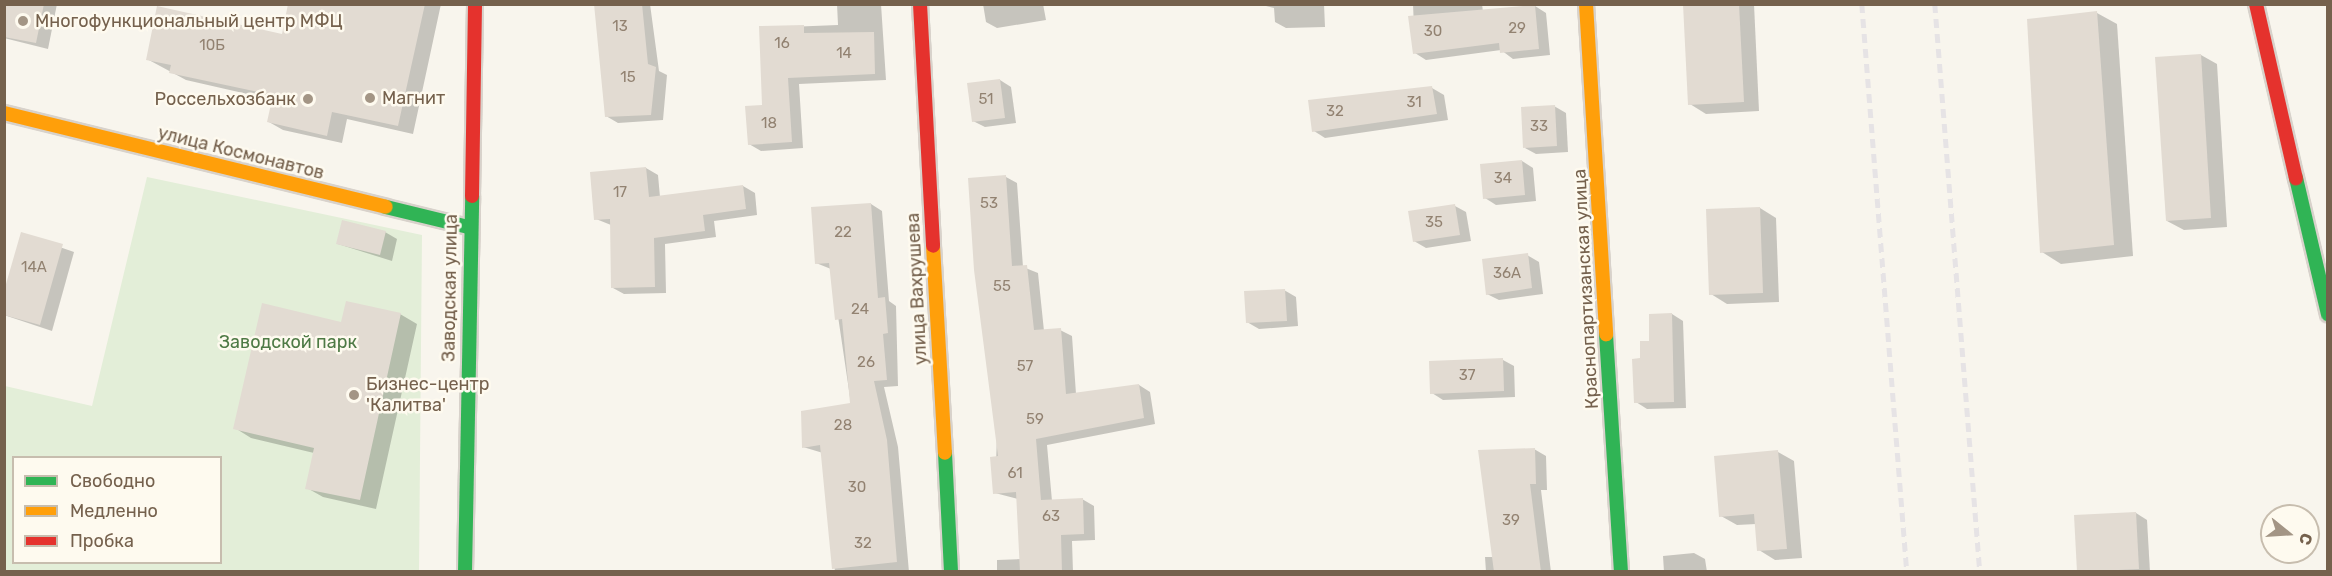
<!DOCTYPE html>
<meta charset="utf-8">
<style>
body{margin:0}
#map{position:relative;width:2332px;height:576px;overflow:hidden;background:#f8f5ed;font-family:Rubik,sans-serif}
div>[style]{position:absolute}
.green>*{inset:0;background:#e3eed8}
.shadow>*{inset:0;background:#0003}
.building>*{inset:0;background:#e2dbd2}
.roads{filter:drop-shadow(2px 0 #d8d2cb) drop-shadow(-2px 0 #d8d2cb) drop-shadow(0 2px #d8d2cb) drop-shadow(0 -2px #d8d2cb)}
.fast>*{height:14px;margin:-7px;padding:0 7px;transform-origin:7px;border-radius:7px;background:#30b455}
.slow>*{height:14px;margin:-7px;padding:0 7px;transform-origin:7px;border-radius:7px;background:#ff9f0a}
.jam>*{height:14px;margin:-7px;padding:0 7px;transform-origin:7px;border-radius:7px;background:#e5322d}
.rail>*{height:4.5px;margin-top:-2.25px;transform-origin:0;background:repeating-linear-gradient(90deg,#e6e3e5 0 9px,transparent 0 15px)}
.dots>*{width:16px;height:16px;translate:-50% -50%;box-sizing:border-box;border:3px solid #fefaef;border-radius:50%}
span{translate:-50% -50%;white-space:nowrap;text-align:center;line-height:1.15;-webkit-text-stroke:5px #fefaef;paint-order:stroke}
.number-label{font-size:15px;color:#928271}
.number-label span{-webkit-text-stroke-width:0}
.poi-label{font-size:18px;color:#75614d}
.left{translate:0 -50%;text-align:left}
.right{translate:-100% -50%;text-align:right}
.street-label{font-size:18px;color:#75614d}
.park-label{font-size:18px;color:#4e7a45}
.frame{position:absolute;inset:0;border:6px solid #75614d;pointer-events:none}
.legend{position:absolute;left:12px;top:456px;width:210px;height:108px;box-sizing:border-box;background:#fefaef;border:2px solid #c7bdae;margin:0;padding:8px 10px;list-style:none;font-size:18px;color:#75614d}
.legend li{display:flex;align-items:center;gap:12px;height:30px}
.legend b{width:30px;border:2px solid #c7bdae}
.north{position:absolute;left:2260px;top:504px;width:60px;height:60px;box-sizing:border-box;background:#fefaef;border:2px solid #c7bdae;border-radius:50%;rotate:108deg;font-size:16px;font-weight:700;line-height:24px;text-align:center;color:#75614d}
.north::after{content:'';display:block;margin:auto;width:21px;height:27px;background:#a39585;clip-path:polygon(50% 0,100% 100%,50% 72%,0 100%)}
</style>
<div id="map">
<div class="green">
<i style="clip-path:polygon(evenodd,147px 177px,422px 235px,419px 571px,5px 572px,5px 386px,92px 406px,147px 177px,14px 458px,220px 458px,220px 562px,14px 562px,14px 458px)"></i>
</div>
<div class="shadow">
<i style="clip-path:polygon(5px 4px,57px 4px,48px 49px,4px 38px)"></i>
<i style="clip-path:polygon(290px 4px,441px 4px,413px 134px,347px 119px,342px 143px,283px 130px,269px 122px,273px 100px,186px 80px,147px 59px,283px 36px)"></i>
<i style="clip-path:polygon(595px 4px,650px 4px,659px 71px,667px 75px,663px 120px,618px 123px,606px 116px)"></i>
<i style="clip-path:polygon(837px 4px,881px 4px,886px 80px,799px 84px,803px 148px,761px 151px,749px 144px,763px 106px,761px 28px,838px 25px)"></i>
<i style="clip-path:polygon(983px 4px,1043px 4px,1046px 20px,997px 28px,986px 22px)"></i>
<i style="clip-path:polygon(1258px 4px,1324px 4px,1325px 27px,1286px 28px,1275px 22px,1274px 8px)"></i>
<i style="clip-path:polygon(1413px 4px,1482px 4px,1483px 12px,1535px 6px,1546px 13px,1550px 55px,1513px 59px,1501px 50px,1426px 60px,1415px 53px)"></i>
<i style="clip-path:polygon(1684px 4px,1754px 4px,1759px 111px,1706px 114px,1690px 104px)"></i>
<i style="clip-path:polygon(2097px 13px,2117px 24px,2133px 256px,2061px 264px,2042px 252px)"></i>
<i style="clip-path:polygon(2201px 55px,2217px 64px,2227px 227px,2184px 230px,2167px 221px)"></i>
<i style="clip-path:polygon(1000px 80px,1011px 87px,1016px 123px,985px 127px,973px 121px)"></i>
<i style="clip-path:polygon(1432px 88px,1444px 95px,1448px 120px,1325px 138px,1314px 131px)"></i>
<i style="clip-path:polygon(1554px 106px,1566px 113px,1568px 152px,1536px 154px,1525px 148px)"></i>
<i style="clip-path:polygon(1522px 161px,1533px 168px,1536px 201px,1496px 205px,1485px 198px)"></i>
<i style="clip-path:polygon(646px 168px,658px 175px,660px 197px,743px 186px,755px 193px,757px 215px,714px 221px,716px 237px,665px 244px,666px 293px,624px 294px,613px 288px,611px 225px,596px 219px)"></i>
<i style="clip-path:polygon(1006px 177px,1017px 183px,1023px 267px,1038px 273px,1044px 331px,1060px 330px,1072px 336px,1076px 394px,1139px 385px,1150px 392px,1155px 424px,1047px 445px,1052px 501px,1082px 499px,1094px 506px,1095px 540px,1072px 541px,1073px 572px,997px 572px,997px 560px,1021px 559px,1018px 499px,995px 493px)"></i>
<i style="clip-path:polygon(871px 204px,882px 211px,889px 301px,896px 306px,898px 386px,884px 387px,898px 447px,909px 572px,835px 572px,823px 453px,803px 447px,851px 404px,831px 269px,816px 263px)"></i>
<i style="clip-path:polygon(1455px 206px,1466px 212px,1471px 241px,1426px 248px,1414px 241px)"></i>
<i style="clip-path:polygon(1760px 208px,1776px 218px,1779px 302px,1727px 304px,1711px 294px,1708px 210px)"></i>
<i style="clip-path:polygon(385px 232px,397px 239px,392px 261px,338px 244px)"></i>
<i style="clip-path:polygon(22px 234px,74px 252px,52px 331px,4px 315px)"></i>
<i style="clip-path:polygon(1527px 255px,1539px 262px,1543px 294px,1499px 300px,1487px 294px)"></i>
<i style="clip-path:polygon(1284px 290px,1296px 297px,1298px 326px,1259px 329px,1247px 322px)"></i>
<i style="clip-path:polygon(400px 314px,417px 324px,376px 509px,323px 497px,307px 488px,314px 453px,251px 438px,235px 428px,342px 323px)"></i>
<i style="clip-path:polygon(1672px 314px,1683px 321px,1686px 408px,1647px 409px,1636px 402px,1642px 360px)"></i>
<i style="clip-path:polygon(1503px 360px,1514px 366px,1515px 397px,1443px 400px,1432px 393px)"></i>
<i style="clip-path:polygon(1534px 449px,1546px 456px,1547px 490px,1541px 490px,1551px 572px,1486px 572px,1485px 557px,1493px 557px)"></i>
<i style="clip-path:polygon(1778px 452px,1794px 461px,1802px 558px,1775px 560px,1759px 550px,1756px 524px,1737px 525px,1721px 516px)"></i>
<i style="clip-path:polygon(2136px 513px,2147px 520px,2150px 572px,2078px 572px)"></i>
<i style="clip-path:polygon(1694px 553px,1705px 559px,1707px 572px,1664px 572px,1663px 556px)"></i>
</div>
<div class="building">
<i style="clip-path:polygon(4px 4px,44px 4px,36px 43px,4px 37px)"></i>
<i style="clip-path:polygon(288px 4px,425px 4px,398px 126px,332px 112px,327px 136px,267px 122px,273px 95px,169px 73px,171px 65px,146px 60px,157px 6px,282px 34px)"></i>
<i style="clip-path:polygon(594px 4px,642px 4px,648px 64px,656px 67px,651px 115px,605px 117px)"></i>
<i style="clip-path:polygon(1683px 4px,1739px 4px,1744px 102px,1688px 105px)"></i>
<i style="clip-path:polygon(1535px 5px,1539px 49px,1500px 53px,1499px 43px,1413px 54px,1408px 16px)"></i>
<i style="clip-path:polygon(2097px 11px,2114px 245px,2040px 253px,2027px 19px)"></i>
<i style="clip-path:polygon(804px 25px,804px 33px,874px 32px,875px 74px,788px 78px,792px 142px,748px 145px,745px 106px,762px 105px,759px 26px)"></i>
<i style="clip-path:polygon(2201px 54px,2211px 218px,2166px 221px,2155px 57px)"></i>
<i style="clip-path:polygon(1000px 79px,1005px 118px,972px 122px,967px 83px)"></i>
<i style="clip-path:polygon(1432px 86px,1437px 114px,1312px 132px,1308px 100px)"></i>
<i style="clip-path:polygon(1555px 105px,1557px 146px,1523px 148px,1521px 107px)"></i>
<i style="clip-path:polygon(1522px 160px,1525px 195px,1483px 199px,1480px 164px)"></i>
<i style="clip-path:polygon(646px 167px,649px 197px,743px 185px,746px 209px,703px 215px,705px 231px,654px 238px,655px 287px,611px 288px,610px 219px,594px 220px,590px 172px)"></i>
<i style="clip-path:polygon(1006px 175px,1012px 266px,1027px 265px,1034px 330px,1061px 328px,1066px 394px,1139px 384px,1144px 418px,1036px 439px,1041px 500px,1083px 498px,1084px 534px,1061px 535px,1062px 572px,1020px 572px,1016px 492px,993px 494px,990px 457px,998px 456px,974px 270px,968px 178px)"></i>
<i style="clip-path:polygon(871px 203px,878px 298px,885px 297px,888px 333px,883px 334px,887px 380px,874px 381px,887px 440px,897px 562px,832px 569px,820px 445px,802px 448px,801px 411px,850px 403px,842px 319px,835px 320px,829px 263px,815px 264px,811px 207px)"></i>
<i style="clip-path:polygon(1455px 204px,1460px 235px,1413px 242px,1408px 211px)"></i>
<i style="clip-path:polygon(1760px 207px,1763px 293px,1709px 295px,1706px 209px)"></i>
<i style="clip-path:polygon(342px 220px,386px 231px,380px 255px,336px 244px)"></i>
<i style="clip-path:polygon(21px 232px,63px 244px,40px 325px,4px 315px,4px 291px)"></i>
<i style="clip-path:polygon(1528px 253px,1532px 288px,1486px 295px,1482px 259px)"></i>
<i style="clip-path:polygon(1285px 289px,1287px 321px,1246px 323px,1244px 291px)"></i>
<i style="clip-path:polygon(346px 301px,401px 313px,360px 500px,305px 489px,314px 448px,233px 429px,262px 303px,341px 322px)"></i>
<i style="clip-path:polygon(1672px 313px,1674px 402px,1634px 403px,1632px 359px,1640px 358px,1640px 341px,1649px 341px,1649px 314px)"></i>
<i style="clip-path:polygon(1503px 358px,1504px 391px,1430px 394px,1429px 361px)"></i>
<i style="clip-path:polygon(1535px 448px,1536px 484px,1530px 484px,1541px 572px,1494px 572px,1478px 450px)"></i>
<i style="clip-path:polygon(1778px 450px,1787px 549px,1757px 551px,1754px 514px,1719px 517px,1714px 456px)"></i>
<i style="clip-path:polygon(2136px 512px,2139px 569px,2077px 572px,2074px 515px)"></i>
</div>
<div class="roads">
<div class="fast">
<i style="left:2296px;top:178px;width:140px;rotate:76.8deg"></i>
<i style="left:386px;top:207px;width:84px;rotate:13.7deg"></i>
<i style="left:1606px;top:334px;width:238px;rotate:86.4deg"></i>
<i style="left:945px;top:453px;width:119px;rotate:87.1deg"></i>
<i style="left:465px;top:572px;width:376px;rotate:-88.9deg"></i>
</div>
<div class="slow">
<i style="left:1586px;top:4px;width:331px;rotate:86.5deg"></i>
<i style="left:4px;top:113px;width:393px;rotate:13.8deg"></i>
<i style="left:933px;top:246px;width:207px;rotate:86.7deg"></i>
</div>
<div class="jam">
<i style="left:920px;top:4px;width:242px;rotate:86.9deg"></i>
<i style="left:2256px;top:4px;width:179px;rotate:77.1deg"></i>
<i style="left:472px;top:196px;width:192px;rotate:-89.1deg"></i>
</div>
</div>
<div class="rail">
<i style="left:1862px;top:4px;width:570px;rotate:85.47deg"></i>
<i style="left:1935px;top:4px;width:570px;rotate:85.47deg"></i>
</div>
<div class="dots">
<i style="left:23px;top:21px;background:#a39585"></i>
<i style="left:370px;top:98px;background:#a39585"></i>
<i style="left:308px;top:99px;background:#a39585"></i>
<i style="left:354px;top:395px;background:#a39585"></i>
</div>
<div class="number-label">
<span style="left:620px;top:27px">13</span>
<span style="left:1517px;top:29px">29</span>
<span style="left:1433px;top:32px">30</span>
<span style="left:782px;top:44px">16</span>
<span style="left:212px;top:46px">10Б</span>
<span style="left:844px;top:54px">14</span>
<span style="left:628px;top:78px">15</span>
<span style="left:986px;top:100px">51</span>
<span style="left:1414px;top:103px">31</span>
<span style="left:1335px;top:112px">32</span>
<span style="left:769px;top:124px">18</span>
<span style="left:1539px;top:127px">33</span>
<span style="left:1503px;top:179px">34</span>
<span style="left:620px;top:193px">17</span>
<span style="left:989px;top:204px">53</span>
<span style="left:1434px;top:223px">35</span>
<span style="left:843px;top:233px">22</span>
<span style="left:34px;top:268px">14А</span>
<span style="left:1507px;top:274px">36А</span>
<span style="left:1002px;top:287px">55</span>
<span style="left:860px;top:310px">24</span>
<span style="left:866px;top:363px">26</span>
<span style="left:1025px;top:367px">57</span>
<span style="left:1467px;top:376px">37</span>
<span style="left:1035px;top:420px">59</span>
<span style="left:843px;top:426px">28</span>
<span style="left:1015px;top:474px">61</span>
<span style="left:857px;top:488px">30</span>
<span style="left:1051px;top:517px">63</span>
<span style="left:1511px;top:521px">39</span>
<span style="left:863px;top:544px">32</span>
</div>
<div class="poi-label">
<span class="left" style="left:35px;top:21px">Многофункциональный центр МФЦ</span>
<span class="left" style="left:382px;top:98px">Магнит</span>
<span class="right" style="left:296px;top:99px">Россельхозбанк</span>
<span class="left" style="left:366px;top:395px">Бизнес-центр<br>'Калитва'</span>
</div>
<div class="street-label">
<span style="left:241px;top:153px;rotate:14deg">улица Космонавтов</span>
<span style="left:450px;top:288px;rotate:-89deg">Заводская улица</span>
<span style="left:917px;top:289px;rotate:-93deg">улица Вахрушева</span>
<span style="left:1586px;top:289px;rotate:-93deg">Краснопартизанская улица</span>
</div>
<div class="park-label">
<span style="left:288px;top:342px">Заводской парк</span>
</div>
<div class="frame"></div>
<ul class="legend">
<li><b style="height:8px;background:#30b455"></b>Свободно</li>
<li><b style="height:8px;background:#ff9f0a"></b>Медленно</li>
<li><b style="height:8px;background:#e5322d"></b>Пробка</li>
</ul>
<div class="north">С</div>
</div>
